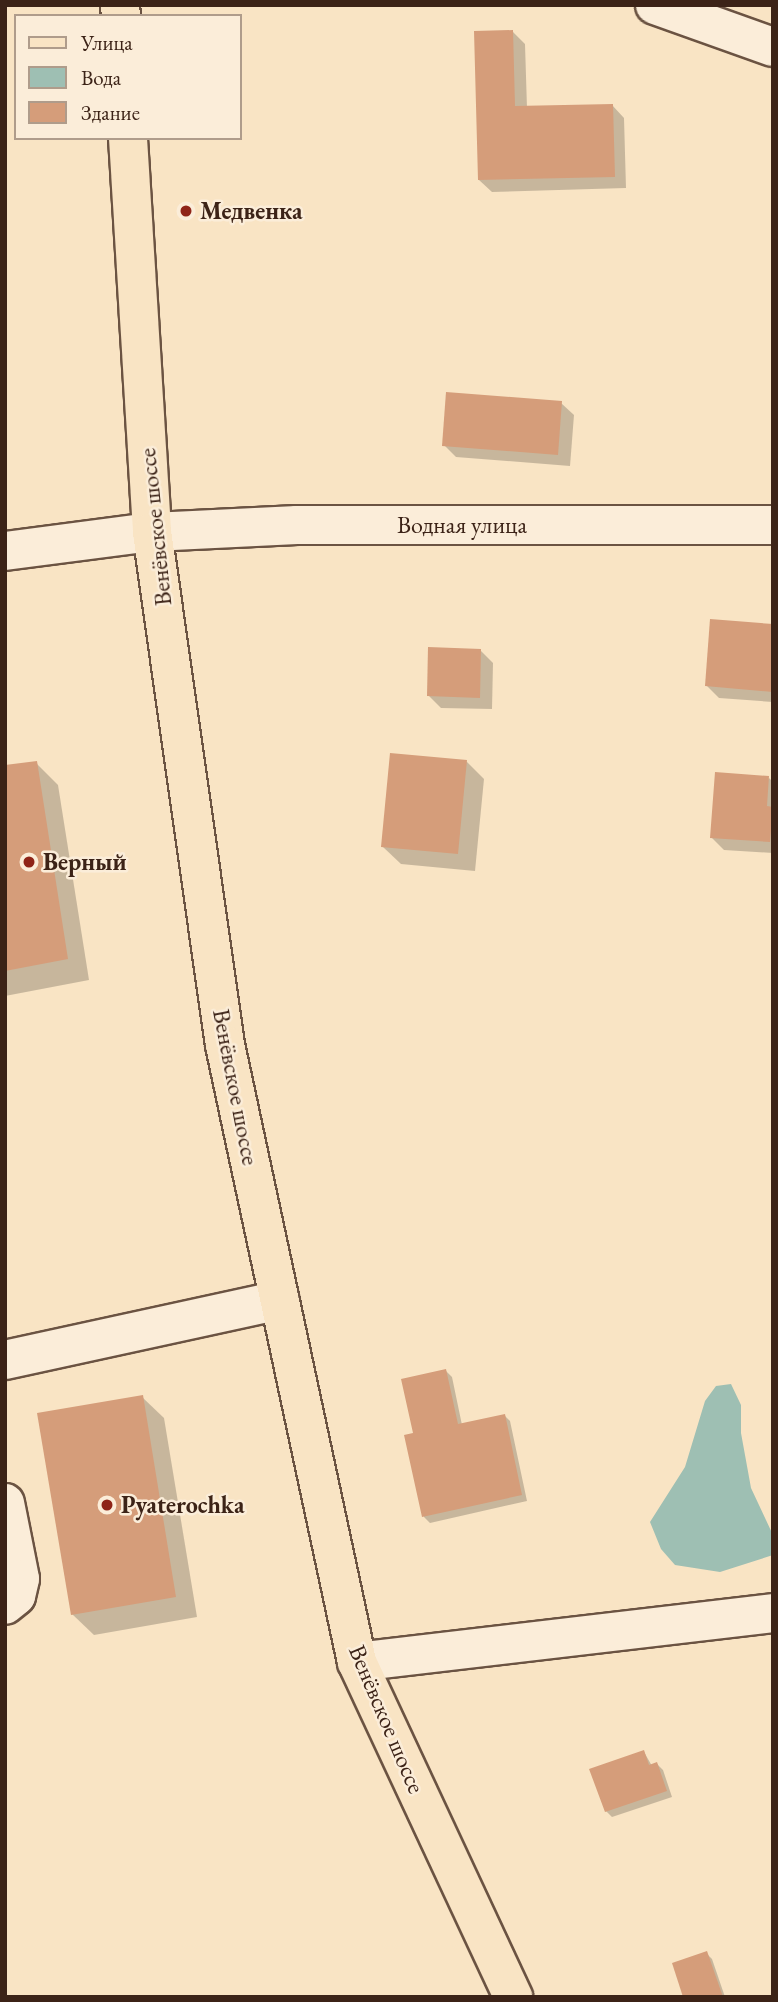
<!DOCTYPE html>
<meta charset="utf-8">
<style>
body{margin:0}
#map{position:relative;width:778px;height:2002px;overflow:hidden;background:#f9e4c4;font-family:"EB Garamond",serif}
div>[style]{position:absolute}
.water>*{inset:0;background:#9ebfb3}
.shadow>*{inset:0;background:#0003}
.building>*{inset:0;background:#d59d7a}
.roads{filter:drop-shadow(2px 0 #6b5342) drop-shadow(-2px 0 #6b5342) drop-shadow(0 2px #6b5342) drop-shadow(0 -2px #6b5342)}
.minor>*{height:38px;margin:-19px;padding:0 19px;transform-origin:19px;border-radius:19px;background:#fbedd9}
.major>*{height:38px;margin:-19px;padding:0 19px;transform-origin:19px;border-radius:19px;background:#f9e4c4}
.dots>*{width:19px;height:19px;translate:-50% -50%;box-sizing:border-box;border:4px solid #fbedd9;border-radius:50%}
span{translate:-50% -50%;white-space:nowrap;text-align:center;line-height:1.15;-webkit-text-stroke:5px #fbedd9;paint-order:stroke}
.poi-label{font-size:24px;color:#3c2317;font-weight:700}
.left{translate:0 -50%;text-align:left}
.street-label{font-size:24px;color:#3c2317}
.frame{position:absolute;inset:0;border:7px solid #3c2317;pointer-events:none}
.legend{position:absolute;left:14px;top:14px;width:228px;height:126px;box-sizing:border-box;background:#fbedd9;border:2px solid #af9c8b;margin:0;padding:9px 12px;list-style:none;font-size:21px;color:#3c2317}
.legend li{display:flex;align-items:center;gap:14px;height:35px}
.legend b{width:35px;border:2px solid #af9c8b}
</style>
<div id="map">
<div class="water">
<i style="clip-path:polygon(731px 1384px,741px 1405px,741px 1433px,751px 1488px,773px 1535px,773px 1555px,720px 1572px,675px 1565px,661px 1549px,650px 1522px,685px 1467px,705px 1401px,716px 1386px)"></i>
</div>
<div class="shadow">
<i style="clip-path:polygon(513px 32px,525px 44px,527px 108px,612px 105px,624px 118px,626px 188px,492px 192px,479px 180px)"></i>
<i style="clip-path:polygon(561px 403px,574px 415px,570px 466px,456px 457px,444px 445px)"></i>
<i style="clip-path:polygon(773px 626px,773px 702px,719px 698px,706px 685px)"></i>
<i style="clip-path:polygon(480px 650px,493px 663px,492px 709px,441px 708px,429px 696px)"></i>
<i style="clip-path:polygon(466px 761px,484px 779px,475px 871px,401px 864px,383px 847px)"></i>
<i style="clip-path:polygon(36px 763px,58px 785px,89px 980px,5px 996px,5px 767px)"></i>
<i style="clip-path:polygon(769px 778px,773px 782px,773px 853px,724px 850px,712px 838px)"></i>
<i style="clip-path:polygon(446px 1371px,452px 1377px,462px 1425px,504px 1415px,510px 1421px,527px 1501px,430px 1523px,424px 1517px,407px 1436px,415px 1434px)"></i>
<i style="clip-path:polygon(142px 1397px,164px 1418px,197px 1617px,94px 1635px,72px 1614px)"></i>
<i style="clip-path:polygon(644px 1752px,652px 1766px,657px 1764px,663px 1770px,672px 1797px,612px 1817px,606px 1811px)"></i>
<i style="clip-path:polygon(706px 1953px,712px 1959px,725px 1997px,685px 1997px)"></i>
</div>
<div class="building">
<i style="clip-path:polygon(513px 30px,515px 106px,613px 104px,615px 177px,478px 180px,474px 31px)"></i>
<i style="clip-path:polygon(446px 392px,562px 401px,558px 455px,442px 446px)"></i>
<i style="clip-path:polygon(710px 619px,773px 624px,773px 692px,705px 686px)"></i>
<i style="clip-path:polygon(428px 647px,481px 649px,480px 698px,427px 696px)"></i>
<i style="clip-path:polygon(390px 753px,467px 760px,458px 854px,381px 847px)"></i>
<i style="clip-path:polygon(37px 761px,68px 959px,5px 971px,5px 765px)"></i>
<i style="clip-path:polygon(715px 772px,769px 776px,767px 806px,773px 807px,770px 842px,710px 838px)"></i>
<i style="clip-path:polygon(446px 1369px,458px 1424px,505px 1414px,522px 1495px,422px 1517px,404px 1435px,413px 1433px,401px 1379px)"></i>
<i style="clip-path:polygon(143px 1395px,176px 1597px,71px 1615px,37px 1413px)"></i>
<i style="clip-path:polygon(644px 1750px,649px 1765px,657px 1762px,667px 1791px,605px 1812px,589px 1769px)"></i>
<i style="clip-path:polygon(707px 1951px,723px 1997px,683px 1997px,672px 1963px)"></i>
</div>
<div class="roads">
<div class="minor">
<i style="left:655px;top:5px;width:125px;rotate:19.6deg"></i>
<i style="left:5px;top:551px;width:148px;rotate:-7.4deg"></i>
<i style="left:152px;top:532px;width:145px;rotate:-2.8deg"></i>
<i style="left:297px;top:525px;width:476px"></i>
<i style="left:5px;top:1360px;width:281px;rotate:-12.3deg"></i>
<i style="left:5px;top:1503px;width:77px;rotate:78.8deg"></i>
<i style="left:20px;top:1579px;width:17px;rotate:103deg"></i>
<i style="left:16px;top:1596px;width:14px;rotate:141deg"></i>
<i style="left:357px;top:1662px;width:419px;rotate:-6.7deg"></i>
</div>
<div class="major">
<i style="left:120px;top:5px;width:11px;rotate:85deg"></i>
<i style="left:128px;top:138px;width:395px;rotate:86.5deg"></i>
<i style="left:152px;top:532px;width:518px;rotate:81.9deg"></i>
<i style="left:225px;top:1045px;width:631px;rotate:77.92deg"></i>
<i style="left:357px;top:1662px;width:370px;rotate:65deg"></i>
</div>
</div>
<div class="dots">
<i style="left:186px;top:211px;background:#8f2418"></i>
<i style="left:29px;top:862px;background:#8f2418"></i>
<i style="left:107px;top:1505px;background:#8f2418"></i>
</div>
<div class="poi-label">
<span class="left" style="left:200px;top:211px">Медвенка</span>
<span class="left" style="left:43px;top:862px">Верный</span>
<span class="left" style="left:121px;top:1505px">Pyaterochka</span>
</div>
<div class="street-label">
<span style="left:462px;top:525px">Водная улица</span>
<span style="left:155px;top:527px;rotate:-96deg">Венёвское шоссе</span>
<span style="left:236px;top:1087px;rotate:79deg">Венёвское шоссе</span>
<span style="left:387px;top:1719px;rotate:67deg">Венёвское шоссе</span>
</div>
<div class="frame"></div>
<ul class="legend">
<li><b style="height:9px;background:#f9e4c4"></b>Улица</li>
<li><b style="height:19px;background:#9ebfb3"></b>Вода</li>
<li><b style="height:19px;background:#d59d7a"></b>Здание</li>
</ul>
</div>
